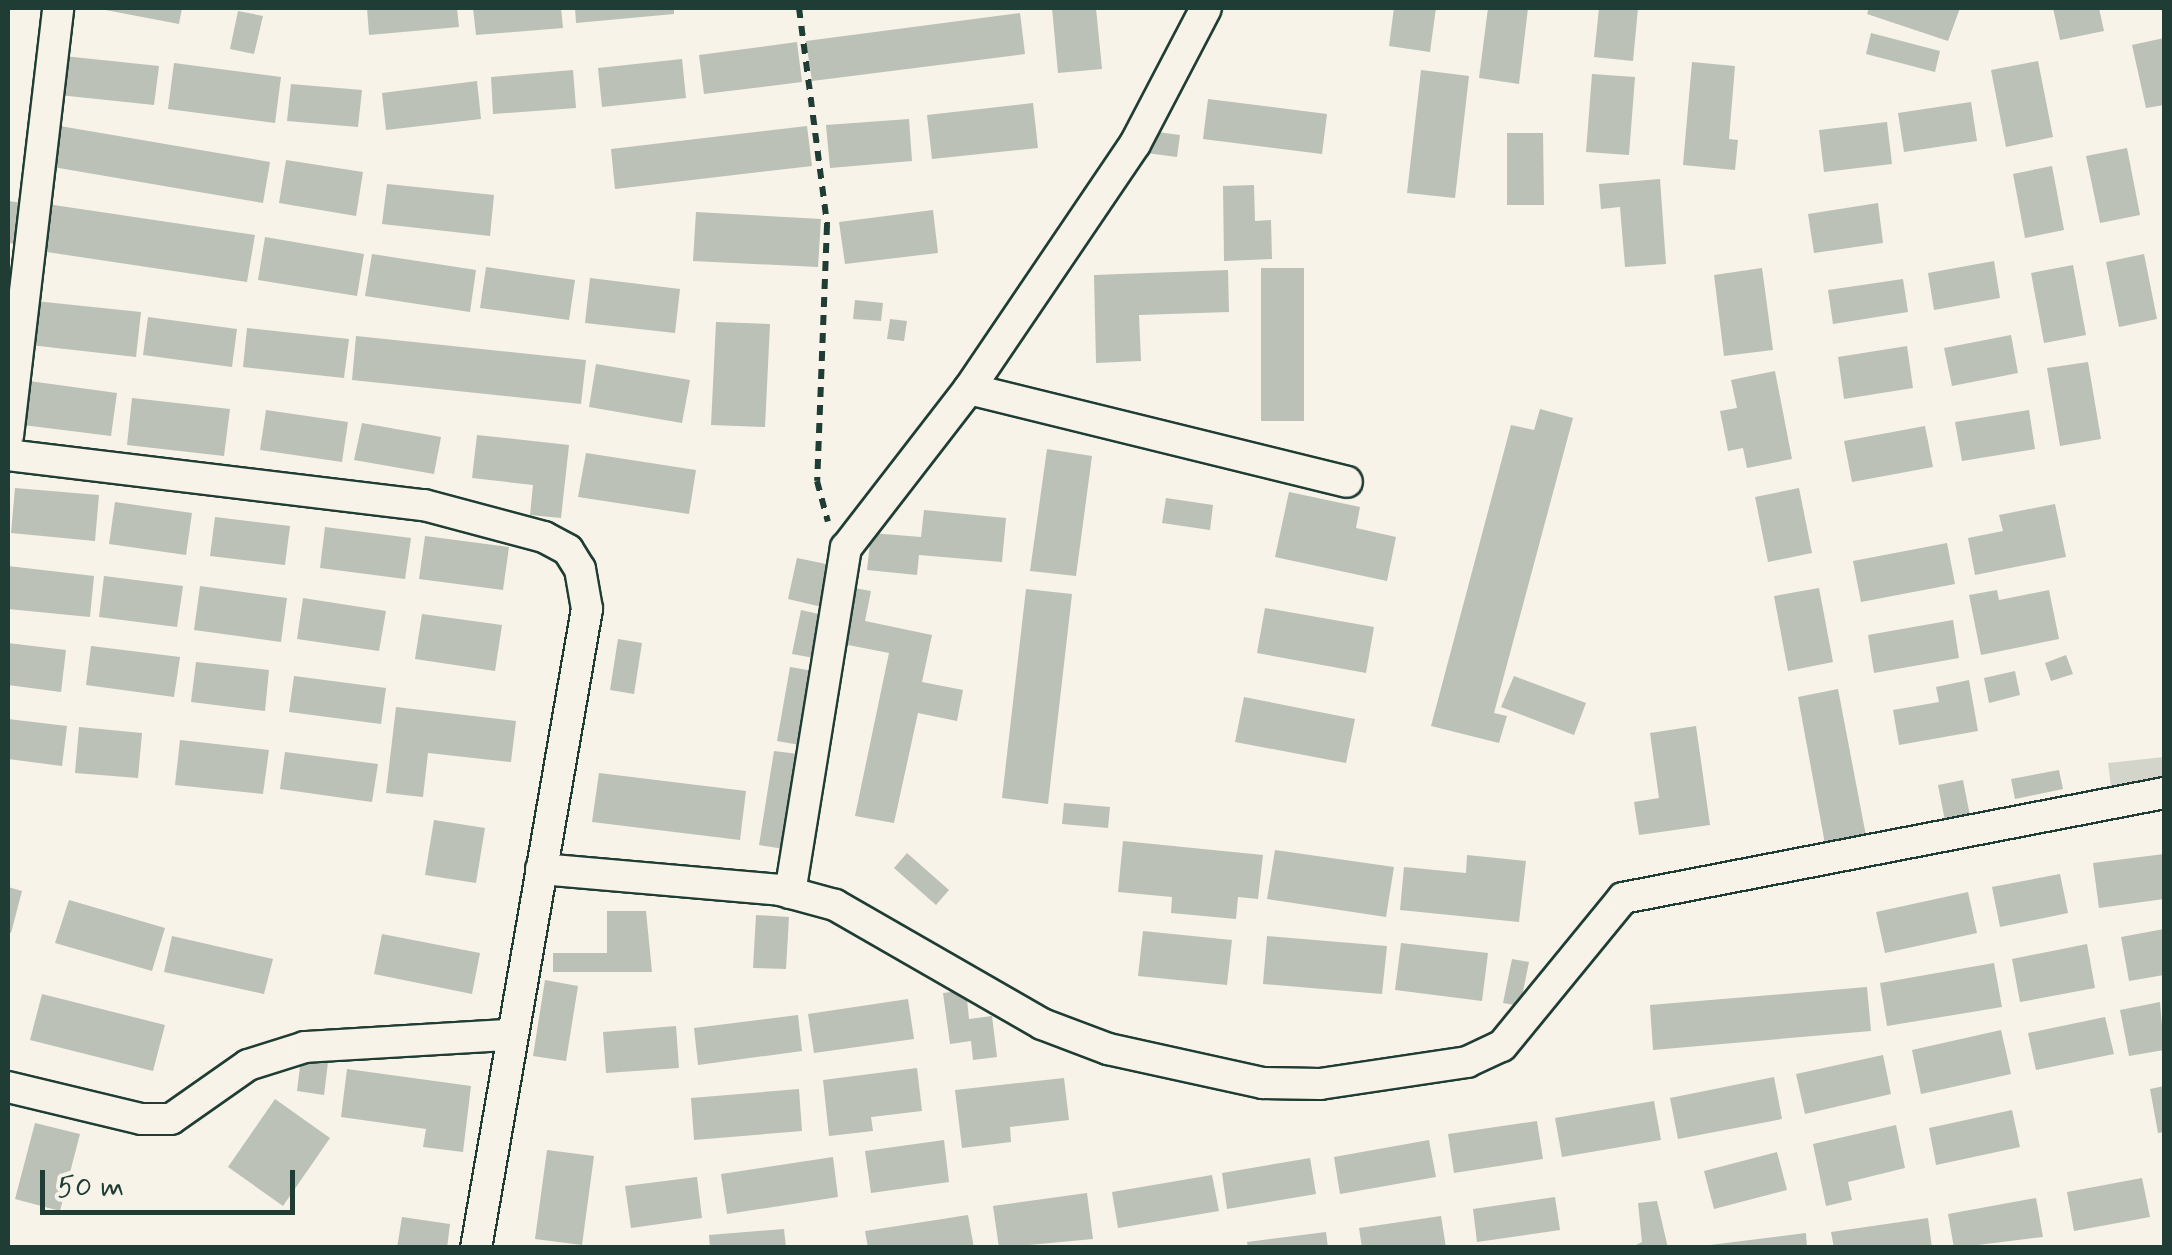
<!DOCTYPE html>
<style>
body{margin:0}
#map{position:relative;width:2172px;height:1255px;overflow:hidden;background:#f7f3e8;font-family:Mynerve,sans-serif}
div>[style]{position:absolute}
.green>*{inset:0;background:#d3d5ca}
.building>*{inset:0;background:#bbc1b6}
.path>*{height:6px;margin-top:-3px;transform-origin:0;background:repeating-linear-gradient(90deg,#1f3d34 0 10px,transparent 0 18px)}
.roads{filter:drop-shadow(2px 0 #1f3d34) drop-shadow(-2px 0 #1f3d34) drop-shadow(0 2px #1f3d34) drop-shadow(0 -2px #1f3d34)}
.street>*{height:30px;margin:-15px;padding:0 15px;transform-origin:15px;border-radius:15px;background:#f7f3e8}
span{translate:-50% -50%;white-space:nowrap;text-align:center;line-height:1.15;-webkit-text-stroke:9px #f7f3e8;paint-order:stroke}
.frame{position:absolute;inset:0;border:10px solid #1f3d34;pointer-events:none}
.scale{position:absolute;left:40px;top:1170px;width:255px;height:45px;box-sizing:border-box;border:5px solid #1f3d34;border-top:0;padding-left:12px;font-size:30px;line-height:35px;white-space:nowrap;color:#1f3d34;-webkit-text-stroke:8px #f7f3e8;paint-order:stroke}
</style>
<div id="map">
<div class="green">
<i style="clip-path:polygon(2164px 757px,2164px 784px,2112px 794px,2108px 763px)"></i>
</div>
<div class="building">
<i style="clip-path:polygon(95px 8px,182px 8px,179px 24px)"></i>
<i style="clip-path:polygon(367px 8px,457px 8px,459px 27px,369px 35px)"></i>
<i style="clip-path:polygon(473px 8px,561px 8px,563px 28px,476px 35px)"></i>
<i style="clip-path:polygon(575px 8px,674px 8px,674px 14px,576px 23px)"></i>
<i style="clip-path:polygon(1052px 8px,1096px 8px,1102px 69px,1058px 73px)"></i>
<i style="clip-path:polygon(1394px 8px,1436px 8px,1430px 52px,1389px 46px)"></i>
<i style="clip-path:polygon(1488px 8px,1528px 8px,1519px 84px,1479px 78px)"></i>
<i style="clip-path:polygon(1599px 8px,1638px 8px,1633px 61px,1594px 57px)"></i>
<i style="clip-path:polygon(1869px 8px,1960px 8px,1948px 41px,1867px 14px)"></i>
<i style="clip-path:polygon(2053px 8px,2099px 8px,2104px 31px,2060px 40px)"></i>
<i style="clip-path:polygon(238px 11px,263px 16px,254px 54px,230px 49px)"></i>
<i style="clip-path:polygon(1020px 13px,1025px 54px,812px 81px,806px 41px)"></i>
<i style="clip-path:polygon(1871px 33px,1940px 51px,1935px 72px,1866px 54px)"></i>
<i style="clip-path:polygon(2164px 38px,2164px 105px,2146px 108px,2132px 45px)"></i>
<i style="clip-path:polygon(797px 42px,802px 82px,704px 94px,699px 55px)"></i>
<i style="clip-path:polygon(64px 56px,159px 66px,154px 105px,59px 95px)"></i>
<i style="clip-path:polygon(682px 59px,686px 98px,602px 107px,598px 68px)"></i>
<i style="clip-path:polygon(2038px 61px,2053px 137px,2006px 147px,1991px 70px)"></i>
<i style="clip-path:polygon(1692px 62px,1735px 66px,1729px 139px,1738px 140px,1735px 170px,1683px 165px)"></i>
<i style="clip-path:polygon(174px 63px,281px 77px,275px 123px,168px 109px)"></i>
<i style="clip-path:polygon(573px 70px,576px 108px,493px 114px,491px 77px)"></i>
<i style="clip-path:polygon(1421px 70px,1469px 76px,1455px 198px,1407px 193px)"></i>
<i style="clip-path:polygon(1592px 74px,1635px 77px,1629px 155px,1586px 152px)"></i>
<i style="clip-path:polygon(477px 81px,481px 119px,386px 130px,382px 93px)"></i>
<i style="clip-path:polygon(291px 84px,362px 90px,358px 127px,287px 121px)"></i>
<i style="clip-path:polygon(1208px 99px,1327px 114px,1322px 154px,1203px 139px)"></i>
<i style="clip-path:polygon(1971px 102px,1977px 141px,1904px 152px,1898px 113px)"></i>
<i style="clip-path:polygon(1033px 103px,1038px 148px,932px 159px,927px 115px)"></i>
<i style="clip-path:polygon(909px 119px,912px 161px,830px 168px,826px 125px)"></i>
<i style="clip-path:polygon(1887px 122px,1892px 164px,1824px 172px,1819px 130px)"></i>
<i style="clip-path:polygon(54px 125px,270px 162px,263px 203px,47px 166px)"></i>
<i style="clip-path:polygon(807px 126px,812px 166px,615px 189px,611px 149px)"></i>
<i style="clip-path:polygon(1150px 131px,1180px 135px,1177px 157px,1146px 153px)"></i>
<i style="clip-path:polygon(1507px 133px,1543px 133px,1544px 205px,1507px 205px)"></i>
<i style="clip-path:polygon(2127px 148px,2140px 215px,2100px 223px,2086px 156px)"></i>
<i style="clip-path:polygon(286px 160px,363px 172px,356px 216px,279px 203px)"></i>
<i style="clip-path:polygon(2052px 166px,2064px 230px,2025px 238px,2013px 174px)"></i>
<i style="clip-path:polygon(1660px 179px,1666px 264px,1625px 267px,1620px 207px,1601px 209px,1599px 184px)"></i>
<i style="clip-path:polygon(387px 184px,494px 195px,490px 236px,382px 224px)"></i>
<i style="clip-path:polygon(1254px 185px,1255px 221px,1271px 220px,1272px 259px,1224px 261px,1223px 186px)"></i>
<i style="clip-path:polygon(8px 201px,24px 203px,18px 244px,8px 243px)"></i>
<i style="clip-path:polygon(1878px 203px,1883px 243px,1814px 253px,1808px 214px)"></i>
<i style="clip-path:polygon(47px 204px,255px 235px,247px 282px,40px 251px)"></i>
<i style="clip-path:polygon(933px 210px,938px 253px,845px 264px,839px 222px)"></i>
<i style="clip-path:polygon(696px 212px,821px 219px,818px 267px,693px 261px)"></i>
<i style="clip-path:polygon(265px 237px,364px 254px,357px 296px,258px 280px)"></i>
<i style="clip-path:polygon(372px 254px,476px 270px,470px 312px,365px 296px)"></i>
<i style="clip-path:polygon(2144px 254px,2157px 319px,2119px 327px,2106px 262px)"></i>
<i style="clip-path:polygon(1994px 261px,2000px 298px,1934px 310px,1928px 273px)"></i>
<i style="clip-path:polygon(2073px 265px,2086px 335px,2044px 343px,2031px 273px)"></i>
<i style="clip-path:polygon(486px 267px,575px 280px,569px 320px,480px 308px)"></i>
<i style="clip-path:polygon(1261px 268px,1304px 268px,1304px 421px,1261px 421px)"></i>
<i style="clip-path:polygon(1762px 268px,1773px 350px,1724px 356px,1714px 275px)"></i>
<i style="clip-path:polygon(1228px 270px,1229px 312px,1139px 315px,1141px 361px,1096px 363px,1094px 275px)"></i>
<i style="clip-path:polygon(590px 278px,680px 289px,675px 333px,585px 323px)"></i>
<i style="clip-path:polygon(1903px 279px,1908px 312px,1833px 324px,1828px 290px)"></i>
<i style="clip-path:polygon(855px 300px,883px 303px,881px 321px,853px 319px)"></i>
<i style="clip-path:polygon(35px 301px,141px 312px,136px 357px,30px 345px)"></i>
<i style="clip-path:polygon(148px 317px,237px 329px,232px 367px,143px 355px)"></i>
<i style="clip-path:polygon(890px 319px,907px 321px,904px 341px,887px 339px)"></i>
<i style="clip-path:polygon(716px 322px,770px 324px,765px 427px,711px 425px)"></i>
<i style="clip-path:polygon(247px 328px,349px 339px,344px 378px,243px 367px)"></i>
<i style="clip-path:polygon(2011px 335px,2018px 373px,1952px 386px,1944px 348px)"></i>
<i style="clip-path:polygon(356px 336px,586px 360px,581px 404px,352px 380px)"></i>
<i style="clip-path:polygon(1907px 346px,1913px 388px,1844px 399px,1838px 357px)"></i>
<i style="clip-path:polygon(2088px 362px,2101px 439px,2060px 446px,2047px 368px)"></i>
<i style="clip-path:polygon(596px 364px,690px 380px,682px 423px,589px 407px)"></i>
<i style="clip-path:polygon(1775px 371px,1792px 459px,1747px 468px,1743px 448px,1728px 451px,1720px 411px,1737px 408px,1731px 380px)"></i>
<i style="clip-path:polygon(29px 381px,117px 393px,111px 436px,23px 425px)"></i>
<i style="clip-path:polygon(132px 398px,230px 409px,224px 456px,127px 445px)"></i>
<i style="clip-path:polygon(1540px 409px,1573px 418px,1494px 713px,1507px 716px,1499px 743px,1431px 726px,1511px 425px,1534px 430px)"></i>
<i style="clip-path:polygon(266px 410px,348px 422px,342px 462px,260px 450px)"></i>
<i style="clip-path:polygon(2029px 410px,2035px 449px,1962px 461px,1955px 422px)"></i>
<i style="clip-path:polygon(362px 423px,441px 437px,434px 474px,354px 460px)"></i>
<i style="clip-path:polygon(1925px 426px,1933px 467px,1852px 482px,1844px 441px)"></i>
<i style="clip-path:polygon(477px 435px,569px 445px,561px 518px,530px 515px,533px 485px,472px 478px)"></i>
<i style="clip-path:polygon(1047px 449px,1092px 456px,1076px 576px,1030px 571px)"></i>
<i style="clip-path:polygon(586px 453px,696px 470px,689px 514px,578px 497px)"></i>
<i style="clip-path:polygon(15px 488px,99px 495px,95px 541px,11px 533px)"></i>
<i style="clip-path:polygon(1799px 488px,1812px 553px,1768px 562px,1755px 497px)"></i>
<i style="clip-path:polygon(1289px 492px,1360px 507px,1356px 528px,1396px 537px,1387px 581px,1275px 557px)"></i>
<i style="clip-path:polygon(1166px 498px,1213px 505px,1210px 530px,1162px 523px)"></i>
<i style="clip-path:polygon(115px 502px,192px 513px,186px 555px,109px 544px)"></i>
<i style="clip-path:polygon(2055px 504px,2066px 557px,1975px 575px,1968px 538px,2003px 531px,1999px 515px)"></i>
<i style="clip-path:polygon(924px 510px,1006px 518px,1002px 562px,919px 555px,917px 575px,867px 570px,871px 533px,921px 537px)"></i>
<i style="clip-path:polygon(215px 517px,290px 526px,285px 565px,210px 556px)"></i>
<i style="clip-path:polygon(325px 527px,411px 538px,405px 579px,320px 568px)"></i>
<i style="clip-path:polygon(425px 536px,509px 547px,503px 590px,419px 579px)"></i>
<i style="clip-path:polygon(1947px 543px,1955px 584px,1861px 602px,1853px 561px)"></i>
<i style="clip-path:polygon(797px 558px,831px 565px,822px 607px,788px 599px)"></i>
<i style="clip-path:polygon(8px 566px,94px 576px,90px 617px,8px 609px)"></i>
<i style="clip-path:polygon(104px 576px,183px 586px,177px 627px,99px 617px)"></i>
<i style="clip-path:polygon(200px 586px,287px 598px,281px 642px,194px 630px)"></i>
<i style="clip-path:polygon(854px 588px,871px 591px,865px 621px,932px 635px,922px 682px,963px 690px,957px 721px,918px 713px,894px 823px,855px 816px,889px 653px,843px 644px)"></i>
<i style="clip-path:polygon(1819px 588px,1833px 662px,1788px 671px,1774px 596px)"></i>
<i style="clip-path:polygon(1026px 589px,1072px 594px,1048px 804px,1002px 798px)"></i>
<i style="clip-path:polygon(1997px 590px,1999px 600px,2049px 590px,2059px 639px,1981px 655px,1969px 595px)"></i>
<i style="clip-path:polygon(303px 598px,386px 611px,379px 651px,297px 639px)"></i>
<i style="clip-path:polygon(1265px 608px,1374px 627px,1366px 673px,1257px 653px)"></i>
<i style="clip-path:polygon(801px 610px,823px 615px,814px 658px,792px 654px)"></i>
<i style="clip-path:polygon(422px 614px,502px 625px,495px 671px,415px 659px)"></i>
<i style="clip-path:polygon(1953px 620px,1959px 658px,1874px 673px,1868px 635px)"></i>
<i style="clip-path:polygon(618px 639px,642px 643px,634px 694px,610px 690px)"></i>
<i style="clip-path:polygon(8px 643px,66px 650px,61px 692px,8px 685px)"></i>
<i style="clip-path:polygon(91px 646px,180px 657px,174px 697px,86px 685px)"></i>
<i style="clip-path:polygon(2066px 655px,2073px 674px,2051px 681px,2045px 663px)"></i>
<i style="clip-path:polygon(196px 662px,269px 670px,265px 711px,191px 702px)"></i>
<i style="clip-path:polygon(790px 667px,813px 671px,800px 745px,777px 741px)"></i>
<i style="clip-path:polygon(2015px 671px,2020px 695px,1989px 703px,1984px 678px)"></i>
<i style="clip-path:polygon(294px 676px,386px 688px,381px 724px,289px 712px)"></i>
<i style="clip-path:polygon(1514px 676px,1586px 703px,1574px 735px,1501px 707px)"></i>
<i style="clip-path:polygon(1969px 680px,1978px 731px,1899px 745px,1893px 710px,1939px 702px,1936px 687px)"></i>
<i style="clip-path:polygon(1838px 689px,1866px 836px,1825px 844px,1798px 697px)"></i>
<i style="clip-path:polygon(1244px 697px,1355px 719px,1346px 763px,1235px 742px)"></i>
<i style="clip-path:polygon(396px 707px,516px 721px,511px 762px,428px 753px,423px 797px,386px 793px)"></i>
<i style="clip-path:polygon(8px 719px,67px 726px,62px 766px,8px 759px)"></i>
<i style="clip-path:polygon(1696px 726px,1710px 825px,1639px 835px,1634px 802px,1659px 798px,1650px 733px)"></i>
<i style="clip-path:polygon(79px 727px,142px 733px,138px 778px,75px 773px)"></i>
<i style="clip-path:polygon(180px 740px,269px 750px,263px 794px,175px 785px)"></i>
<i style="clip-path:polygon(774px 751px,798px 754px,784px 849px,759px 845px)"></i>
<i style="clip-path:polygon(285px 752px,378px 764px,372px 802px,280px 789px)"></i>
<i style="clip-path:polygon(2059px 770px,2063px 789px,2015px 799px,2011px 779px)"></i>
<i style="clip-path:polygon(599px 773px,746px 791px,740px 840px,592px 822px)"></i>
<i style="clip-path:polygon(1963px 780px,1970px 816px,1945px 821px,1938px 785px)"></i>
<i style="clip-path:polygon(1064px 803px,1110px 807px,1108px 828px,1062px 824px)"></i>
<i style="clip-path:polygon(434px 820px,485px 828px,476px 883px,425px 875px)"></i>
<i style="clip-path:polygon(1123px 841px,1263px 855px,1258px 899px,1238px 897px,1236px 919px,1171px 913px,1172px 897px,1118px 892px)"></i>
<i style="clip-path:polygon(1275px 850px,1394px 867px,1386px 917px,1267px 899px)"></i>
<i style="clip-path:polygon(907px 853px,949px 890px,936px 905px,894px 868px)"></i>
<i style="clip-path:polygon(2164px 854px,2164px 899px,2099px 908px,2093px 863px)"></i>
<i style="clip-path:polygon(1467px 855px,1526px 861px,1519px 922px,1400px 910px,1404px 867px,1466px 873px)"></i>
<i style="clip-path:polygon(2060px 874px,2068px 913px,2000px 927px,1992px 887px)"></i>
<i style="clip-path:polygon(8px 887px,22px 891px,11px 933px,8px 932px)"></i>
<i style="clip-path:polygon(1968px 892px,1977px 933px,1885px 953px,1876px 912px)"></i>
<i style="clip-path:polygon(69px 900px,165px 928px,152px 971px,55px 943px)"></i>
<i style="clip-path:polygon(607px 911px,646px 911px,652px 972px,553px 972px,553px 953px,607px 953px)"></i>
<i style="clip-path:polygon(756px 915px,789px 917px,786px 969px,753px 968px)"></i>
<i style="clip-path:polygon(2164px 929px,2164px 975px,2129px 981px,2121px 937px)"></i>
<i style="clip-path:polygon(1143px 931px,1232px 940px,1227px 985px,1138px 976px)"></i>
<i style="clip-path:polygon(382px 934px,480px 953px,472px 994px,374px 974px)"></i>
<i style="clip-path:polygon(172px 936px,273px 959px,264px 994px,164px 972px)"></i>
<i style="clip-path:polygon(1267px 936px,1387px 946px,1382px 994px,1263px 984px)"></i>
<i style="clip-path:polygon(1401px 943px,1488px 953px,1482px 1001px,1395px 990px)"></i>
<i style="clip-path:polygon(2087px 944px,2095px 988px,2020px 1002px,2012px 959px)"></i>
<i style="clip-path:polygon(1512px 959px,1529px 962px,1520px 1006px,1503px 1003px)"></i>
<i style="clip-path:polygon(1994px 963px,2002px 1007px,1887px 1026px,1880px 983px)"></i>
<i style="clip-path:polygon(545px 980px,578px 986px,566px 1061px,533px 1056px)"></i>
<i style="clip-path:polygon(1867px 987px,1871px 1031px,1653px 1050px,1650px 1005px)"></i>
<i style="clip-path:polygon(966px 990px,969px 1019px,992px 1016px,997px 1057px,973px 1060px,971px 1041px,950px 1044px,943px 993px)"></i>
<i style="clip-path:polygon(42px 994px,165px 1025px,153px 1071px,30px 1040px)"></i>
<i style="clip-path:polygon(908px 999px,914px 1039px,814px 1053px,808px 1014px)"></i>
<i style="clip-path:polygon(2160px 1002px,2164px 1050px,2129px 1056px,2120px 1010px)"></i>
<i style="clip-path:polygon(798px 1015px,802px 1051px,698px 1065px,694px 1028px)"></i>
<i style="clip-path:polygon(2105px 1017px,2114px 1054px,2036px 1070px,2028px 1033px)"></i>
<i style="clip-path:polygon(676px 1026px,679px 1068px,606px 1073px,603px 1032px)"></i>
<i style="clip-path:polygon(2001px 1030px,2011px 1074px,1921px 1094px,1912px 1050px)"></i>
<i style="clip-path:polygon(1883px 1055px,1891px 1094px,1805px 1114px,1796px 1074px)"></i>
<i style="clip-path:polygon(301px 1058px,328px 1062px,324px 1095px,297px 1091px)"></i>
<i style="clip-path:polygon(917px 1068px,922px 1111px,871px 1117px,873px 1131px,829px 1136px,823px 1080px)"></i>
<i style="clip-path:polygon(347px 1069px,471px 1086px,463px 1152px,423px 1147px,426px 1129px,341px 1117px)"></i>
<i style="clip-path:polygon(1774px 1077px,1782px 1119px,1678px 1139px,1670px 1098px)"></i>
<i style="clip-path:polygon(1064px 1078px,1069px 1120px,1010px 1127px,1011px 1142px,962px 1148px,955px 1090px)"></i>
<i style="clip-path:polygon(2164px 1086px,2164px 1132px,2158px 1133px,2150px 1089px)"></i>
<i style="clip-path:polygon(799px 1089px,802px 1131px,694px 1140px,691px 1098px)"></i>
<i style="clip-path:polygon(275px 1099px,330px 1138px,283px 1206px,228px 1167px)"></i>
<i style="clip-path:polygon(1654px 1101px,1661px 1140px,1562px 1157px,1555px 1118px)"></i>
<i style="clip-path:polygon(2012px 1110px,2020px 1147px,1936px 1165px,1929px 1128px)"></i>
<i style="clip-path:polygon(1537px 1121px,1543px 1159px,1454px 1173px,1448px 1134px)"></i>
<i style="clip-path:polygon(35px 1123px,80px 1134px,60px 1211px,15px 1199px)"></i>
<i style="clip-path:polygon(1896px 1125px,1905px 1168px,1848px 1182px,1852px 1200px,1826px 1206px,1813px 1144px)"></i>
<i style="clip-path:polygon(944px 1140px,949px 1182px,871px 1193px,865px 1151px)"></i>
<i style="clip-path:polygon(1429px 1140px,1436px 1177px,1340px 1194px,1334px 1157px)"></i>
<i style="clip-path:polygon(547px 1150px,594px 1156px,582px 1245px,535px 1239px)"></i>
<i style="clip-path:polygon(1777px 1152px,1787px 1190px,1714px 1209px,1704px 1171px)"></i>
<i style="clip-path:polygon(833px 1157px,838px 1197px,727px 1214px,721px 1174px)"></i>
<i style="clip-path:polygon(1310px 1158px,1316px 1194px,1227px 1209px,1222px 1173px)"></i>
<i style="clip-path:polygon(1212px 1175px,1219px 1211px,1118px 1228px,1112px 1192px)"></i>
<i style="clip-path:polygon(697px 1177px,702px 1218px,631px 1228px,625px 1186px)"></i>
<i style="clip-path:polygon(2142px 1178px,2150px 1217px,2074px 1231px,2067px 1192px)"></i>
<i style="clip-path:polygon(1087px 1193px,1093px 1239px,999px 1248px,993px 1206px)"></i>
<i style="clip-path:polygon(1555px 1197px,1560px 1230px,1477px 1242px,1473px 1209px)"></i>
<i style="clip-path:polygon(2036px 1198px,2043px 1237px,1954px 1248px,1948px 1214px)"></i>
<i style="clip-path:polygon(1657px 1201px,1668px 1248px,1630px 1248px,1642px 1242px,1638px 1203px)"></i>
<i style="clip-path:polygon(968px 1215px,974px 1248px,868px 1248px,865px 1231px)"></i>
<i style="clip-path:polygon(1441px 1216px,1446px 1248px,1362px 1248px,1359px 1228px)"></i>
<i style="clip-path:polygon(402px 1217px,450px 1224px,447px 1248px,397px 1248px)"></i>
<i style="clip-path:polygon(1928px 1218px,1932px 1248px,1834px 1248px,1831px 1232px)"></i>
<i style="clip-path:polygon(784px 1229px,786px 1248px,710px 1248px,709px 1235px)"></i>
<i style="clip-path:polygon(1326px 1232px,1328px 1248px,1248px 1248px,1247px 1242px)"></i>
<i style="clip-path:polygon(1806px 1233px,1807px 1248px,1710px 1248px,1710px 1245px)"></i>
</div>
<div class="path">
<i style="left:799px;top:8px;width:219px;rotate:82.6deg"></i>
<i style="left:827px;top:225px;width:256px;rotate:92.2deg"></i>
<i style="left:817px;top:481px;width:42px;rotate:75deg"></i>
</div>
<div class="roads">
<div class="street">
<i style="left:969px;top:389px;width:389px;rotate:13.8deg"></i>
<i style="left:8px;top:436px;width:431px;rotate:-83.3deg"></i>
<i style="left:8px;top:455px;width:419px;rotate:6.9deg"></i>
<i style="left:424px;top:505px;width:124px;rotate:14.9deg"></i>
<i style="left:544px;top:537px;width:27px;rotate:28deg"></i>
<i style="left:568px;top:550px;width:22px;rotate:58deg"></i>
<i style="left:580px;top:569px;width:41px;rotate:80.1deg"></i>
<i style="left:587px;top:609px;width:649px;rotate:99.85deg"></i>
<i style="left:541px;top:869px;width:240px;rotate:5deg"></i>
<i style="left:780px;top:890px;width:57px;rotate:15.3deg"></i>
<i style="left:835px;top:905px;width:239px;rotate:29.9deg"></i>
<i style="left:1042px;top:1024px;width:71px;rotate:20.7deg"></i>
<i style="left:1108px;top:1049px;width:159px;rotate:12.4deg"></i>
<i style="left:1263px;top:1083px;width:57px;rotate:1deg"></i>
<i style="left:1320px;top:1084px;width:149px;rotate:-8.5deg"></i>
<i style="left:1467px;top:1062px;width:38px;rotate:-25deg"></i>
<i style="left:1502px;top:1046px;width:191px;rotate:-50.7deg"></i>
<i style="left:1623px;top:898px;width:551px;rotate:-10.98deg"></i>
<i style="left:790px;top:893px;width:350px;rotate:-80.8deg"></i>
<i style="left:846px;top:548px;width:201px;rotate:-52.3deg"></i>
<i style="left:969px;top:389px;width:296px;rotate:-55.9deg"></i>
<i style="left:1135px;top:144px;width:153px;rotate:-62.4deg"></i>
<i style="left:8px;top:1087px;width:137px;rotate:13.5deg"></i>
<i style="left:141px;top:1119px;width:30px"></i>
<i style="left:171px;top:1119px;width:94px;rotate:-35deg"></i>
<i style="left:248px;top:1065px;width:60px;rotate:-17.5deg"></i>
<i style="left:305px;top:1047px;width:203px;rotate:-3.4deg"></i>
</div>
</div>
<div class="frame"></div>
<div class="scale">50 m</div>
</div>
